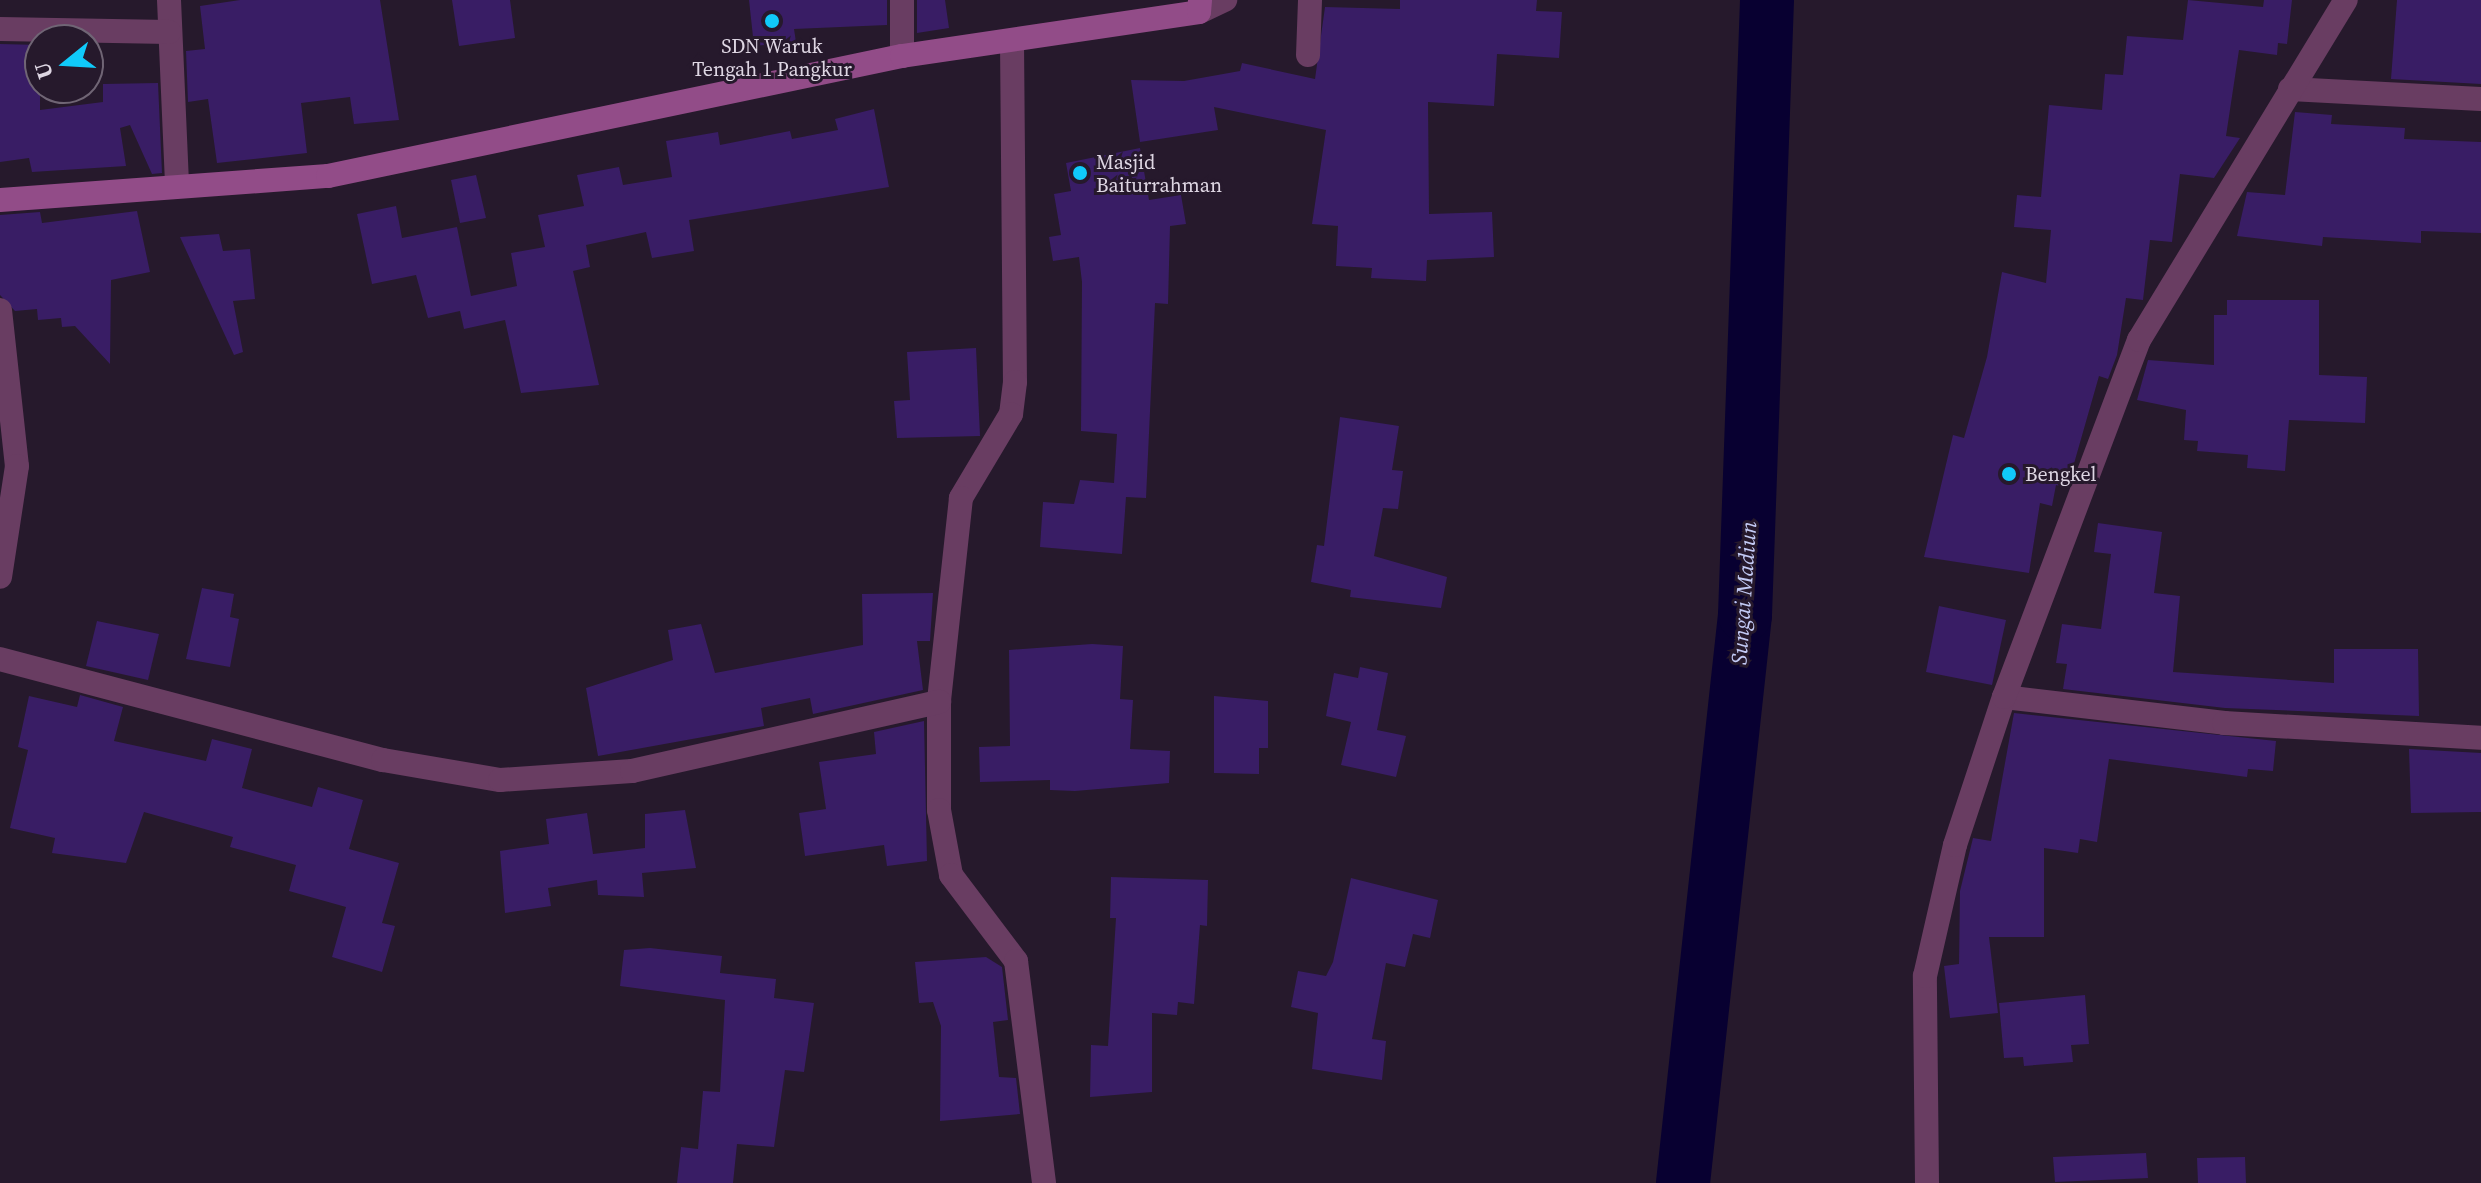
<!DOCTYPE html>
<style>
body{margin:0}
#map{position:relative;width:2481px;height:1183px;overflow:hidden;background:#26192c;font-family:"Source Serif 4",serif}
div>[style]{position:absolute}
.river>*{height:54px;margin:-27px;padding:0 27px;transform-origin:27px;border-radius:27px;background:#080031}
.building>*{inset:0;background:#391d65}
.street>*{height:24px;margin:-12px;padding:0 12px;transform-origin:12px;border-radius:12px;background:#693d62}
.secondary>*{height:24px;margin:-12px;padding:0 12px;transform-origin:12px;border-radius:12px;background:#924c88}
.dots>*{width:22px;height:22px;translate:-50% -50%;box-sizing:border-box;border:4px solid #26192c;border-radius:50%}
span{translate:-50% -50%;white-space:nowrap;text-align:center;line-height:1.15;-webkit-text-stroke:6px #26192c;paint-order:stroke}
.poi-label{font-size:20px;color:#ded6e3}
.left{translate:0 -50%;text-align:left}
.water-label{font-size:22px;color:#c3caf5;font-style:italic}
.north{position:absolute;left:24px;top:24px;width:80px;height:80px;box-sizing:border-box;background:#26192c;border:2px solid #706575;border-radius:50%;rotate:252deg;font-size:22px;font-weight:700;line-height:32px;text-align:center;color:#ded6e3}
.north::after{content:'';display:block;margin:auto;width:28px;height:36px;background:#10cafa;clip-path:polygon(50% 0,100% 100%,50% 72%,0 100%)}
</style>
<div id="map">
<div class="river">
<i style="left:1683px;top:1183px;width:571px;rotate:-83.77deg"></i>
<i style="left:1745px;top:615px;width:615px;rotate:-87.95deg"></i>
</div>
<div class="building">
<i style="clip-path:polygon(240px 0,380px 0,399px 120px,354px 124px,350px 97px,301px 103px,307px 153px,217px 163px,208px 99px,188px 102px,186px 51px,205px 49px,200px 6px)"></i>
<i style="clip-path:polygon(452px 0,510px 0,515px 38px,459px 46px)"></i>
<i style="clip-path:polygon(749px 0,887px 0,887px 25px,794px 29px,796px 42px,754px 46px)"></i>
<i style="clip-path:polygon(917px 0,945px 0,949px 28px,917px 33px)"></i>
<i style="clip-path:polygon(1400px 0,1537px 0,1536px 11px,1562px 12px,1559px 58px,1497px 54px,1494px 106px,1428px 102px,1429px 214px,1492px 212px,1494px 257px,1427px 260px,1426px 281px,1371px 278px,1372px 268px,1336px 266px,1338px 226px,1312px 224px,1326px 130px,1214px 107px,1218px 130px,1140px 142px,1131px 80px,1184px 81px,1240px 71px,1242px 63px,1315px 79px,1325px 7px,1400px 9px)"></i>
<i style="clip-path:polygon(2188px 0,2263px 7px,2264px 0,2292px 0,2287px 44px,2278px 43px,2277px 55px,2239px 50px,2226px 136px,2240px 138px,2214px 178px,2180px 174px,2172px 242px,2150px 240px,2143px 300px,2126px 298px,2117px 355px,2108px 379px,2099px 376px,2067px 488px,2056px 485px,2052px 506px,2040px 503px,2029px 573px,1924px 557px,1953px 435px,1964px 438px,1987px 357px,2002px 272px,2046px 283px,2051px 230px,2014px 227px,2017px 195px,2041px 197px,2049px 105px,2102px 110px,2105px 74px,2123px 75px,2127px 36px,2183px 40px)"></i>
<i style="clip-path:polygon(2397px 0,2481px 0,2481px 84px,2391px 79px)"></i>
<i style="clip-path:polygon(0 44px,40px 45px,40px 110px,103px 102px,103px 84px,158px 83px,162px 173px,152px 174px,130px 125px,120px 128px,126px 166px,32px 172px,29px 158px,0 162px)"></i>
<i style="clip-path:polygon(874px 109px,889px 187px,689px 220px,694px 251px,652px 258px,646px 232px,586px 245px,590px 267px,573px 271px,599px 385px,521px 393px,505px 320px,464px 329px,460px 311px,428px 318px,416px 275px,372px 284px,357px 214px,396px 206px,402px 238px,457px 227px,471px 296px,517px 286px,511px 253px,545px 247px,538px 215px,584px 206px,577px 175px,619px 167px,623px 185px,672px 177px,666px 141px,718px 132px,720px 145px,790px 131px,792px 139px,838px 130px,835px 119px)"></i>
<i style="clip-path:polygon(2295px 112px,2332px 115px,2331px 124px,2405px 128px,2404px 139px,2481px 142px,2481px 233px,2421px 231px,2421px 243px,2323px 237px,2322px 246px,2237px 236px,2247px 192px,2285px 195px)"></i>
<i style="clip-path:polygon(1140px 148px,1149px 200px,1181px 195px,1186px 224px,1170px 226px,1168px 304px,1155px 303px,1146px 498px,1126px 497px,1122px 554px,1040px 547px,1043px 502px,1074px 504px,1080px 480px,1114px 483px,1117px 434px,1081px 431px,1082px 282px,1079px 257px,1053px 261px,1049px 237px,1061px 235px,1054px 194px,1071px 191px,1066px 163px)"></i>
<i style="clip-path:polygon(476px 175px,486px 218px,460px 223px,451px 180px)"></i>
<i style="clip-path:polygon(137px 211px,150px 272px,111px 280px,110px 364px,75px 326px,62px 327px,61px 318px,38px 320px,37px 309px,15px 311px,0 295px,0 215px,40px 212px,42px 223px)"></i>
<i style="clip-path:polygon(219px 234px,223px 251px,250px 249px,255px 299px,233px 301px,243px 352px,234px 355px,180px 237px)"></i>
<i style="clip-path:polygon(2227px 300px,2319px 300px,2319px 375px,2367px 377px,2365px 423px,2289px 420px,2285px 471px,2247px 468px,2248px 455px,2197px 451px,2198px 441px,2184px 440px,2186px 410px,2137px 400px,2148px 360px,2214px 365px,2214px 315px,2227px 315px)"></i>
<i style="clip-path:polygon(976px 348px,980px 436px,897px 438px,894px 401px,910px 400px,907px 352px)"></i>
<i style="clip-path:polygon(1340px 417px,1399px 426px,1392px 470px,1403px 471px,1398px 509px,1383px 508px,1374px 556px,1447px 577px,1441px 608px,1350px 597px,1351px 590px,1311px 582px,1317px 545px,1324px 546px)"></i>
<i style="clip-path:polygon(2098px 523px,2162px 532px,2154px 593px,2180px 596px,2173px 672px,2334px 683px,2334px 649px,2418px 649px,2419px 716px,2225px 708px,2063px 689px,2067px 664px,2056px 663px,2062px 624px,2101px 629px,2111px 554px,2094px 552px)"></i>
<i style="clip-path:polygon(202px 588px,234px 594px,230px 617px,239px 619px,230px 667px,186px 659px)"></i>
<i style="clip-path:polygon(933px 593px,930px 641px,917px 641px,923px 690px,813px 714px,810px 698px,761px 708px,764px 726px,598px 756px,586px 688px,673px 660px,668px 630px,701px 624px,715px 673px,863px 645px,862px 594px)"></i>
<i style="clip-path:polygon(1939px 606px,2006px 620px,1992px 685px,1926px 672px)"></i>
<i style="clip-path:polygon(97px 621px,159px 634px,148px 680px,86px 666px)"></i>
<i style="clip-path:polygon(1092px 644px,1123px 646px,1120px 699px,1133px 700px,1130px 749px,1170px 751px,1169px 783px,1075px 791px,1050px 790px,1050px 780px,980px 782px,979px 747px,1010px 746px,1009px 650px)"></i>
<i style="clip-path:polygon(1360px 667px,1388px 673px,1377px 730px,1406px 736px,1396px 777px,1341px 765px,1351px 722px,1326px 716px,1334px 673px,1358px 678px)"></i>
<i style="clip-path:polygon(80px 695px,123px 707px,114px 741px,206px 761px,212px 739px,252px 749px,242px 788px,312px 807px,318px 787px,363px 800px,349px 849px,399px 863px,382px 923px,395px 926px,382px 972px,332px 957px,346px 907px,289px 891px,296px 865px,230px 847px,233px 837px,144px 812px,126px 863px,52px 853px,55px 838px,10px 828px,28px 750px,18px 747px,29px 696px,77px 707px)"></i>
<i style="clip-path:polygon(1214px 696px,1268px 701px,1268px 748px,1259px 748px,1259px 774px,1214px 773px)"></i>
<i style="clip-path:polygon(2014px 713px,2276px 741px,2273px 771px,2248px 769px,2247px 777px,2109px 759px,2097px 842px,2080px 839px,2078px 853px,2044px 848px,2044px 937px,1989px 937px,1998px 1013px,1950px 1018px,1944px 966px,1959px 964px,1960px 891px,1973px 838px,1991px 841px)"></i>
<i style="clip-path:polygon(924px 721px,927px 861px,887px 866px,884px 845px,805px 856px,799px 813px,826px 809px,819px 762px,876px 754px,874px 732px)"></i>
<i style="clip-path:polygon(2409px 749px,2481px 753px,2481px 812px,2411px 813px)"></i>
<i style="clip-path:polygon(685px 810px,696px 868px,642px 873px,644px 897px,598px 895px,597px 880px,548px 888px,551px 906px,505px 913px,500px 851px,549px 844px,546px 819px,587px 813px,593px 854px,645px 848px,645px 814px)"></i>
<i style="clip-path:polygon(1111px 877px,1208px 880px,1207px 926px,1200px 925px,1194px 1004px,1178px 1002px,1177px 1015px,1152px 1013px,1152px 1092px,1090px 1097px,1091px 1045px,1108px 1046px,1116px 918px,1110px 918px)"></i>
<i style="clip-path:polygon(1351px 878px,1438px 900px,1430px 938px,1413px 934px,1405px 967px,1386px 963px,1372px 1039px,1386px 1041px,1382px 1080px,1312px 1069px,1318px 1013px,1291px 1007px,1298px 971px,1326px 976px,1333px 962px)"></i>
<i style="clip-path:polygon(650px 948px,722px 956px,720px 973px,776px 979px,774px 998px,814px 1003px,804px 1072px,785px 1070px,774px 1147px,737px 1144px,733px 1183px,677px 1183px,681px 1147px,698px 1149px,703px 1091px,720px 1092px,725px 1000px,620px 986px,624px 950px)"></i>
<i style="clip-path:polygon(986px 957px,1002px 967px,1008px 1020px,993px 1022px,999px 1077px,1016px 1078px,1020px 1114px,940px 1121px,941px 1026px,933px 1002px,919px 1003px,915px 962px)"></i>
<i style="clip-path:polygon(2085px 995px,2089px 1044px,2071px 1045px,2073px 1062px,2024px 1066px,2023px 1057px,2004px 1058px,1999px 1003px)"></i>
<i style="clip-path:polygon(2146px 1153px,2148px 1178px,2055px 1182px,2053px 1157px)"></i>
<i style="clip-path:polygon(2245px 1157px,2246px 1183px,2198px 1183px,2197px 1158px)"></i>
</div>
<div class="street">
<i style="left:169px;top:0;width:184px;rotate:87.5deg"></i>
<i style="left:902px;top:0;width:56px;rotate:90deg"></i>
<i style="left:1199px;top:12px;width:29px;rotate:-25deg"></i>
<i style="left:0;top:29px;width:169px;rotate:1deg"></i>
<i style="left:1012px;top:42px;width:340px;rotate:89.5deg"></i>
<i style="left:1015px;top:382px;width:32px;rotate:97deg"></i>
<i style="left:1011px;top:414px;width:98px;rotate:120.8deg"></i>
<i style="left:961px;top:498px;width:205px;rotate:96.2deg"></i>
<i style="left:939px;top:702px;width:108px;rotate:90deg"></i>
<i style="left:939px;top:810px;width:66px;rotate:79.5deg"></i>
<i style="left:951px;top:875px;width:108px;rotate:52.9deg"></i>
<i style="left:1016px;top:961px;width:224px;rotate:82.8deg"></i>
<i style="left:1308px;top:55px;width:55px;rotate:-87.9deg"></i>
<i style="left:2290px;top:89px;width:191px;rotate:3deg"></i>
<i style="left:0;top:310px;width:157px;rotate:83.8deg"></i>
<i style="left:17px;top:466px;width:112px;rotate:98.7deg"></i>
<i style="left:0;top:659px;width:396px;rotate:14.8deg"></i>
<i style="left:383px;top:760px;width:119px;rotate:9.7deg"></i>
<i style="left:500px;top:780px;width:132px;rotate:-3.9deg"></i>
<i style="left:632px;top:771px;width:315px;rotate:-12.7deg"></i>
<i style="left:2004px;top:697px;width:222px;rotate:6.7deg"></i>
<i style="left:2224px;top:723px;width:257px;rotate:3.3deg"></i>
<i style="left:1927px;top:1183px;width:207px;rotate:-90.6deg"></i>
<i style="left:1925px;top:976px;width:134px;rotate:-77.1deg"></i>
<i style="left:1955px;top:845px;width:156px;rotate:-71.7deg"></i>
<i style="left:2004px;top:697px;width:382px;rotate:-69.3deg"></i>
<i style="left:2139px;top:340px;width:398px;rotate:-58.7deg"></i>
</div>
<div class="secondary">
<i style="left:0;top:200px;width:329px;rotate:-4.2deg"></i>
<i style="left:328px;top:176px;width:586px;rotate:-11.81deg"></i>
<i style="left:902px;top:56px;width:300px;rotate:-8.4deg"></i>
<i style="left:1199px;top:12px;width:12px;rotate:-85deg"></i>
</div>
<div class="dots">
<i style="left:772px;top:21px;background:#10cafa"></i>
<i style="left:1080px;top:173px;background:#10cafa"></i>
<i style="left:2009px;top:474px;background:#10cafa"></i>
</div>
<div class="poi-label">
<span style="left:772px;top:58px">SDN Waruk<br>Tengah 1 Pangkur</span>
<span class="left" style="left:1096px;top:174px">Masjid<br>Baiturrahman</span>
<span class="left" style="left:2025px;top:474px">Bengkel</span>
</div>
<div class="water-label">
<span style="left:1744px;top:593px;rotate:-86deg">Sungai Madiun</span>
</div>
<div class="north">U</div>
</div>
